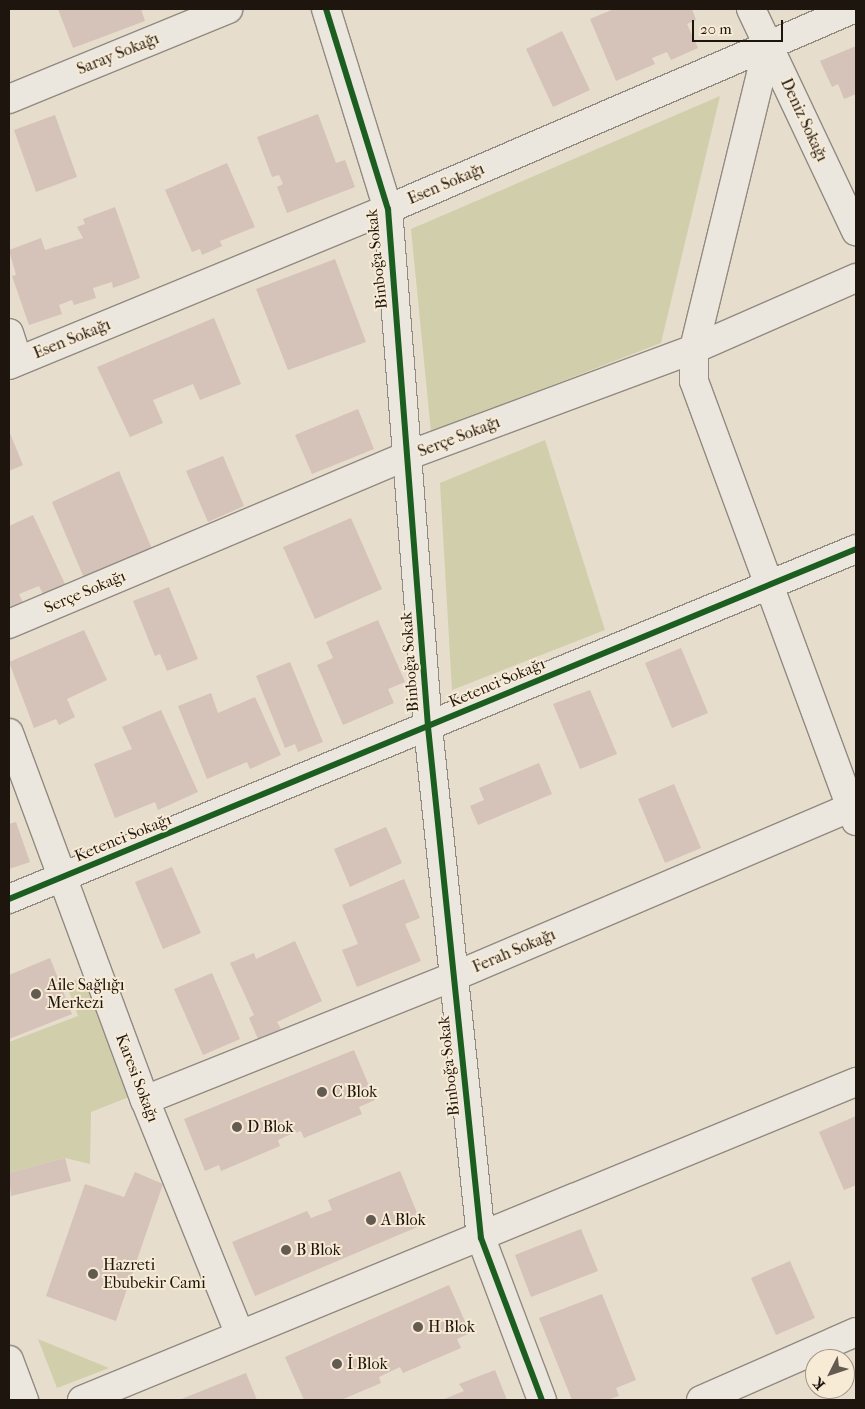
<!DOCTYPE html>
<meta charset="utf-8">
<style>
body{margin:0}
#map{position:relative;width:865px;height:1409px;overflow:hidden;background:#e7ddcc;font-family:"IM FELL French Canon",serif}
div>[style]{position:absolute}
.green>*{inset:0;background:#d1ceab}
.building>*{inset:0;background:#d5c2b8}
.roads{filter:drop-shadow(1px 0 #918a80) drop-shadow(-1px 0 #918a80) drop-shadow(0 1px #918a80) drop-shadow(0 -1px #918a80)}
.minor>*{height:28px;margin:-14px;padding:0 14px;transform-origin:14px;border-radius:14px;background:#ebe6de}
.cycleway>*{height:6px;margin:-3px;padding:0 3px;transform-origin:3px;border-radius:3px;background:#1b5e20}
.dots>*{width:14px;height:14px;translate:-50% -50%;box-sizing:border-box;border:2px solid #f7ebd6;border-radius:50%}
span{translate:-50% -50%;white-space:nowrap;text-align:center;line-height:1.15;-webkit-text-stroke:4px #f7ebd6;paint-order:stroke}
.street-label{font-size:16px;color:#1e150e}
.poi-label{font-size:16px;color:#1e150e}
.left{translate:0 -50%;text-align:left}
.frame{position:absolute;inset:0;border:10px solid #1e150e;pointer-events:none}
.north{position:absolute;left:805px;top:1349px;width:50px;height:50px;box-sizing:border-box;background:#f7ebd6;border:1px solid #a09586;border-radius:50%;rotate:229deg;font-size:14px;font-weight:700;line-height:20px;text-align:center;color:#1e150e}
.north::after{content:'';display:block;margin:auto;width:18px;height:22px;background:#645b50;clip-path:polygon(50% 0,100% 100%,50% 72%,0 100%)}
.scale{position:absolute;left:692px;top:20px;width:91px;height:22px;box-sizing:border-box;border:2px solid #1e150e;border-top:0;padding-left:6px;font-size:15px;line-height:18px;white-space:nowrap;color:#1e150e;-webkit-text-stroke:4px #f7ebd6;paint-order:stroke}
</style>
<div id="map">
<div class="green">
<i style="clip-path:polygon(720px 96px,661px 343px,431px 432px,411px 229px)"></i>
<i style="clip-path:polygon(545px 440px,605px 630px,452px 690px,440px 483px)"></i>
<i style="clip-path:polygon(83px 977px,129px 1097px,91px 1112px,90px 1164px,65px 1158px,9px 1173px,9px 1042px,78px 1016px,66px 983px)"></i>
<i style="clip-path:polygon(38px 1339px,109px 1368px,57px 1388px)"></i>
</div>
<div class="building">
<i style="clip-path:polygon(58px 9px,141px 9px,145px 21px,73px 48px)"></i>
<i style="clip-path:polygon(614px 9px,692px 9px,696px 20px,687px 24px,698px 48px,671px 60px,667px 52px,652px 58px,655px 64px,616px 81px,590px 19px)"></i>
<i style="clip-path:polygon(562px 31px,590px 90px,553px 107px,526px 49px)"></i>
<i style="clip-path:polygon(856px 46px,856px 94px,844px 99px,838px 84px,832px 87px,820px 61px)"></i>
<i style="clip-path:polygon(318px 114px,336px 163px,345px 160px,355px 187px,287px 213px,277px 187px,283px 184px,279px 175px,272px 177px,257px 137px)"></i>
<i style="clip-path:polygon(55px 115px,77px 177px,36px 192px,14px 130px)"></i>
<i style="clip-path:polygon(227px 163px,255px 227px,220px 241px,222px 246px,202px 255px,200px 249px,192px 252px,165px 190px)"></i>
<i style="clip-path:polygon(115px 207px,140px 278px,113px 288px,112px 282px,93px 288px,96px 298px,74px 305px,72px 300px,59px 305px,62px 314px,29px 325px,12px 276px,16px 275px,9px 250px,41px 238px,45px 250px,83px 238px,77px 227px,85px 224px,83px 219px)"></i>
<i style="clip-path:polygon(335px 259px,366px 342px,288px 370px,256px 289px)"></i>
<i style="clip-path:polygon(214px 318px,241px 384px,200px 400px,193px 384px,153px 400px,163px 423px,130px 437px,97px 367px)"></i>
<i style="clip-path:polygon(358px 409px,374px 449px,312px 474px,295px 435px)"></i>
<i style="clip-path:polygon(9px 431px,23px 465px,9px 471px)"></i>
<i style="clip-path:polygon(223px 456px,244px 506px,208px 522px,186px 471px)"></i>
<i style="clip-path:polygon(119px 471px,152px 549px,84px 578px,52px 502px)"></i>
<i style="clip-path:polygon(33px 515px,65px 584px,43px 594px,39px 586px,19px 594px,23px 603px,9px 609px,9px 526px)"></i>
<i style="clip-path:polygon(351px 518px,382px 589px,315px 619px,283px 547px)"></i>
<i style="clip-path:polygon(169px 587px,198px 659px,167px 671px,160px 654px,155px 656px,133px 601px)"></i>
<i style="clip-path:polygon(378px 620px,405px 682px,388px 689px,394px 703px,343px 725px,317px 665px,333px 658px,326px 642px)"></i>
<i style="clip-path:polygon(84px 630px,107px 680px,67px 699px,75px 717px,59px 725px,56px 719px,34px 728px,9px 662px)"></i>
<i style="clip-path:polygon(681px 648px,708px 713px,672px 728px,645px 663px)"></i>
<i style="clip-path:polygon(290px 662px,323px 742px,298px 752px,295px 744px,285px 748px,256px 676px)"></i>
<i style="clip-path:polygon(590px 690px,617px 754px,580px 769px,553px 704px)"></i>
<i style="clip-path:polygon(211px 693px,218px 713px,255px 697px,281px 755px,250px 769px,247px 762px,207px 779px,178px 706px)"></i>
<i style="clip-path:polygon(161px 710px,198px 792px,158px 810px,155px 802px,115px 818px,94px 764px,132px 749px,122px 727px)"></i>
<i style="clip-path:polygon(539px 763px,552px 794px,478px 825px,470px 806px,484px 800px,479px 788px)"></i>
<i style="clip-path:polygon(674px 784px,701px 848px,665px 863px,638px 799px)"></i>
<i style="clip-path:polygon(16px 822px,30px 862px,9px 869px,9px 824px)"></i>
<i style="clip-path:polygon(386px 827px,402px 863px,350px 887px,334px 849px)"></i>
<i style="clip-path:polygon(172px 867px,201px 933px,163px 949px,135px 882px)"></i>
<i style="clip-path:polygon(404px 879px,420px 918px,405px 924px,421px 961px,357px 987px,342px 950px,358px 944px,342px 905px)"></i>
<i style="clip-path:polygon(295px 941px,322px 1001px,277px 1022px,281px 1029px,258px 1039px,249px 1018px,254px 1015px,230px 963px,254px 953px,256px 959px)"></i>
<i style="clip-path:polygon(50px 958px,72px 1014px,9px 1039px,9px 975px)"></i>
<i style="clip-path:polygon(212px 973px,240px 1039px,203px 1055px,174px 989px)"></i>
<i style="clip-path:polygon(354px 1050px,375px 1100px,359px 1107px,362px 1114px,304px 1138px,301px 1131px,289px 1135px,278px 1140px,280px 1146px,221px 1171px,219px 1165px,205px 1171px,184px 1119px)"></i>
<i style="clip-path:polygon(856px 1116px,856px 1185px,844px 1190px,819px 1132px)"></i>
<i style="clip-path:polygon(65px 1158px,71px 1181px,11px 1196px,9px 1173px)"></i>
<i style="clip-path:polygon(400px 1171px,422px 1225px,255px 1296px,232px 1242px,307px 1211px,311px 1218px,332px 1210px,328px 1200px)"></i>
<i style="clip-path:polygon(135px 1172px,163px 1184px,116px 1321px,46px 1296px,85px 1184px,124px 1197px)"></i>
<i style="clip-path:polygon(581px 1229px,598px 1271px,531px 1297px,515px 1255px)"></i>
<i style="clip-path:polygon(790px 1261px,815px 1318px,776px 1335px,751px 1278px)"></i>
<i style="clip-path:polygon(449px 1285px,470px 1333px,457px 1339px,461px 1348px,403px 1373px,400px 1367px,379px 1377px,381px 1383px,341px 1400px,304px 1400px,285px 1357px)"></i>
<i style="clip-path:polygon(602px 1294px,636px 1380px,616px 1388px,619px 1396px,607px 1400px,572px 1400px,539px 1318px)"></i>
<i style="clip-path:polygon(495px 1370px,507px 1400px,442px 1400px,464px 1391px,459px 1384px)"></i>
<i style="clip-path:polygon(246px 1373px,257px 1400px,179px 1400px)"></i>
</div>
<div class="roads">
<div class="minor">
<i style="left:326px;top:9px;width:209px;rotate:72.8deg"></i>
<i style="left:388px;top:209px;width:520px;rotate:85.58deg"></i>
<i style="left:428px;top:727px;width:514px;rotate:84.08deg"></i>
<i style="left:481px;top:1238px;width:173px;rotate:69.4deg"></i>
<i style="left:751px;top:9px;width:246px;rotate:64.7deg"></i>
<i style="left:768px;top:45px;width:313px;rotate:103.7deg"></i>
<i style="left:694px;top:349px;width:32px;rotate:90deg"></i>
<i style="left:694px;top:381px;width:469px;rotate:69.8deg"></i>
<i style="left:9px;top:99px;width:237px;rotate:-22.3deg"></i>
<i style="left:9px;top:333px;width:29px;rotate:72deg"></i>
<i style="left:9px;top:365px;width:410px;rotate:-22.4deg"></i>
<i style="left:388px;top:209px;width:506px;rotate:-23.27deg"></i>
<i style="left:9px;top:624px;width:434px;rotate:-22.9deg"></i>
<i style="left:409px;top:455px;width:304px;rotate:-20.4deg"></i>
<i style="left:694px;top:349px;width:177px;rotate:-23.7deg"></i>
<i style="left:9px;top:733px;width:391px;rotate:69.7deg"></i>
<i style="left:145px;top:1100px;width:253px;rotate:68deg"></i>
<i style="left:9px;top:899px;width:916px;rotate:-22.45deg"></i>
<i style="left:145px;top:1100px;width:332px;rotate:-21.8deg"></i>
<i style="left:453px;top:977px;width:433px;rotate:-23.1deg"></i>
<i style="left:9px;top:1360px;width:43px;rotate:69.4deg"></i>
<i style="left:82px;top:1400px;width:837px;rotate:-22.34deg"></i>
<i style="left:701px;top:1400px;width:169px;rotate:-23.7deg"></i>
</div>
</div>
<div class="cycleway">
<i style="left:326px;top:9px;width:209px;rotate:72.8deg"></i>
<i style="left:388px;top:209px;width:520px;rotate:85.58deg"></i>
<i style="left:428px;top:727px;width:514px;rotate:84.08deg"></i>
<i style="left:481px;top:1238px;width:173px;rotate:69.4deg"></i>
<i style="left:9px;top:899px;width:916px;rotate:-22.45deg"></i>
</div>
<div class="dots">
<i style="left:36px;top:994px;background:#645b50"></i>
<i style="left:322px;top:1092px;background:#645b50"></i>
<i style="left:237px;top:1127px;background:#645b50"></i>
<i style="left:371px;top:1220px;background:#645b50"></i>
<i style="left:286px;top:1250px;background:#645b50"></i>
<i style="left:93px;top:1274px;background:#645b50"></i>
<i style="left:418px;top:1327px;background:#645b50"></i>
<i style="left:337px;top:1364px;background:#645b50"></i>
</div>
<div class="street-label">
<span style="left:118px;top:54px;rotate:-22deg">Saray Sokağı</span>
<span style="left:804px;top:120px;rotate:65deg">Deniz Sokağı</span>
<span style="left:446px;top:184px;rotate:-23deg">Esen Sokağı</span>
<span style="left:377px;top:259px;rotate:-96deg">Binboğa Sokak</span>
<span style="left:72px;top:339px;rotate:-22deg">Esen Sokağı</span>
<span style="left:459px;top:437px;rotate:-21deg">Serçe Sokağı</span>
<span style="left:85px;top:592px;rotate:-23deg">Serçe Sokağı</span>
<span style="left:410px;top:662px;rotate:-94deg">Binboğa Sokak</span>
<span style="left:497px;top:683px;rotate:-23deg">Ketenci Sokağı</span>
<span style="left:123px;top:838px;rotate:-22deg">Ketenci Sokağı</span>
<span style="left:514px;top:951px;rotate:-23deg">Ferah Sokağı</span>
<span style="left:449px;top:1066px;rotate:-96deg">Binboğa Sokak</span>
<span style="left:137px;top:1078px;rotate:69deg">Karesi Sokağı</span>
</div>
<div class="poi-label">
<span class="left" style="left:47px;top:994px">Aile Sağlığı<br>Merkezi</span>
<span class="left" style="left:332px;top:1092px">C Blok</span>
<span class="left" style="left:247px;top:1127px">D Blok</span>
<span class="left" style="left:381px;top:1220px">A Blok</span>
<span class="left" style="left:296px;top:1250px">B Blok</span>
<span class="left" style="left:103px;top:1274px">Hazreti<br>Ebubekir Cami</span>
<span class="left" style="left:428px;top:1327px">H Blok</span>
<span class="left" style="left:347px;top:1364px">İ Blok</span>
</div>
<div class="frame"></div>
<div class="north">K</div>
<div class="scale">20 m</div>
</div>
